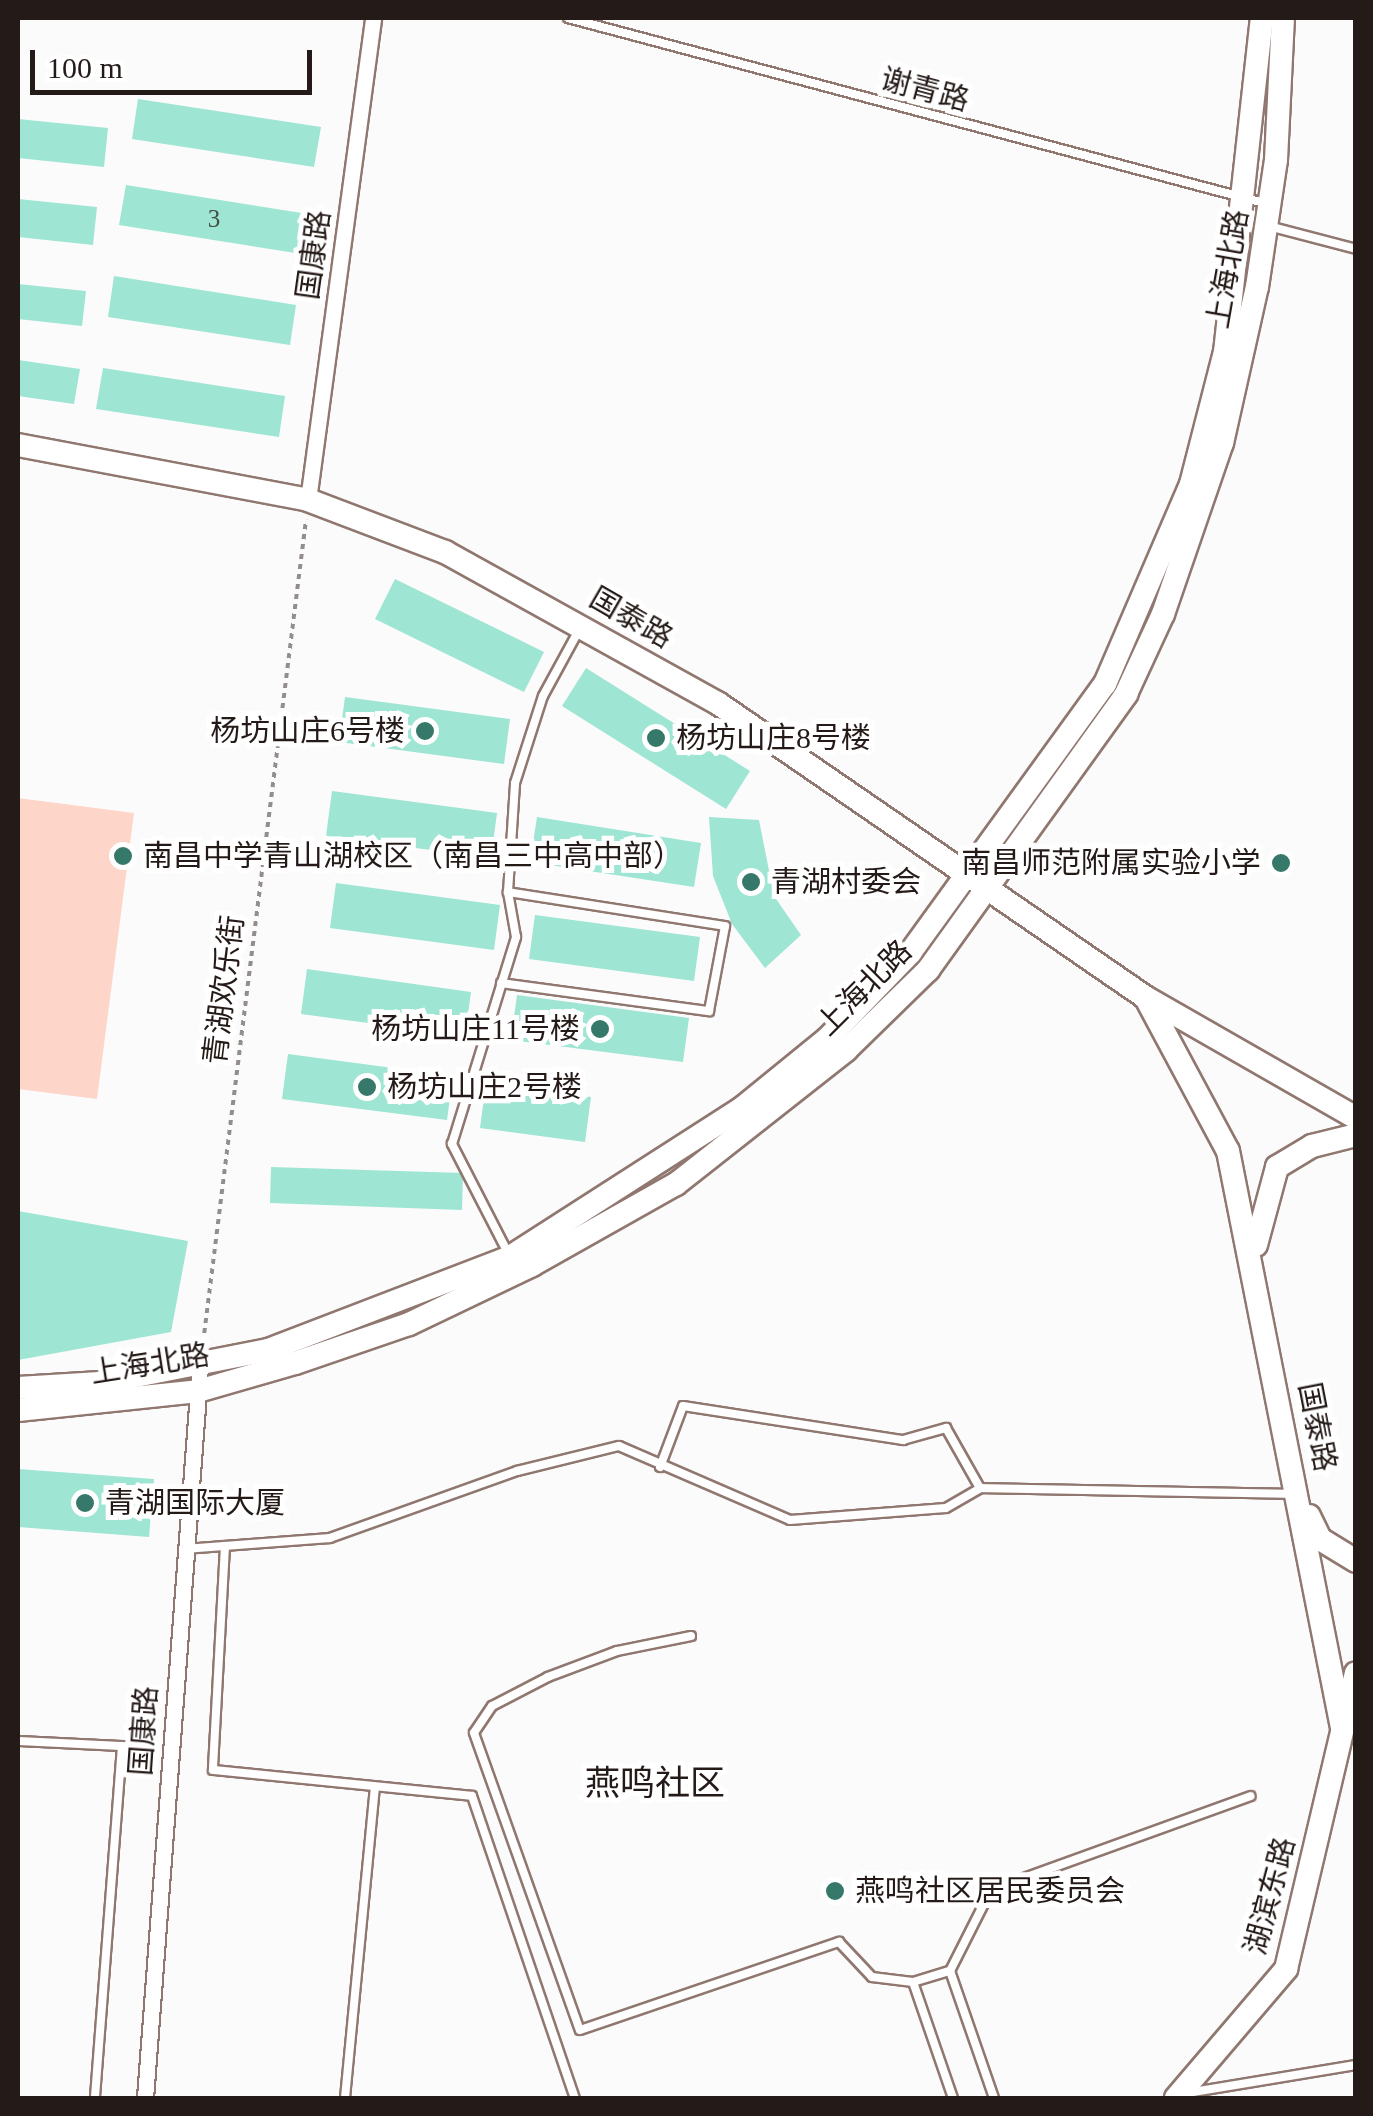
<!DOCTYPE html>
<meta charset="utf-8">
<style>
body{margin:0}
#map{position:relative;width:1373px;height:2116px;overflow:hidden;background:#fbfbfb;font-family:"Times New Roman","Noto Sans SC",serif}
div>[style]{position:absolute}
.green>*{inset:0;background:#fed6c9}
.building>*{inset:0;background:#9ee5d3}
.path>*{height:4px;margin-top:-2px;transform-origin:0;background:repeating-linear-gradient(90deg,#938e8c 0 5px,transparent 0 10px)}
.roads{filter:drop-shadow(2px 0 #90776f) drop-shadow(-2px 0 #90776f) drop-shadow(0 2px #90776f) drop-shadow(0 -2px #90776f)}
.lane>*{height:8px;margin:-4px;padding:0 4px;transform-origin:4px;border-radius:4px;background:#fff}
.street>*{height:15px;margin:-7.5px;padding:0 7.5px;transform-origin:7.5px;border-radius:7.5px;background:#fff}
.secondary>*{height:22px;margin:-11px;padding:0 11px;transform-origin:11px;border-radius:11px;background:#fff}
.dots>*{width:28px;height:28px;translate:-50% -50%;box-sizing:border-box;border:5px solid #fff;border-radius:50%}
span{translate:-50% -50%;white-space:nowrap;text-align:center;line-height:1.15;-webkit-text-stroke:10px #fff;paint-order:stroke}
.number-label{font-size:25px;color:#424d46}
.number-label span{-webkit-text-stroke-width:0}
.street-label{font-size:30px;color:#241a17}
.poi-label{font-size:30px;color:#241a17}
.right{translate:-100% -50%;text-align:right}
.left{translate:0 -50%;text-align:left}
.quarter-label{font-size:35px;color:#241a17}
.frame{position:absolute;inset:0;border:20px solid #241a17;pointer-events:none}
.scale{position:absolute;left:30px;top:50px;width:282px;height:45px;box-sizing:border-box;border:5px solid #241a17;border-top:0;padding-left:12px;font-size:30px;line-height:35px;white-space:nowrap;color:#241a17;-webkit-text-stroke:8px #fff;paint-order:stroke}
</style>
<div id="map">
<div class="green">
<i style="clip-path:polygon(18px 798px,134px 813px,97px 1099px,18px 1089px)"></i>
</div>
<div class="building">
<i style="clip-path:polygon(138px 99px,321px 127px,314px 167px,132px 139px)"></i>
<i style="clip-path:polygon(18px 119px,108px 128px,104px 167px,18px 158px)"></i>
<i style="clip-path:polygon(126px 185px,308px 214px,302px 254px,119px 225px)"></i>
<i style="clip-path:polygon(18px 199px,97px 207px,93px 245px,18px 237px)"></i>
<i style="clip-path:polygon(114px 276px,296px 305px,290px 345px,108px 317px)"></i>
<i style="clip-path:polygon(18px 284px,86px 291px,82px 326px,18px 319px)"></i>
<i style="clip-path:polygon(18px 360px,80px 369px,74px 404px,18px 396px)"></i>
<i style="clip-path:polygon(103px 368px,285px 396px,279px 437px,96px 409px)"></i>
<i style="clip-path:polygon(395px 579px,544px 652px,524px 692px,375px 619px)"></i>
<i style="clip-path:polygon(586px 668px,750px 771px,726px 809px,562px 706px)"></i>
<i style="clip-path:polygon(345px 697px,510px 719px,504px 764px,339px 742px)"></i>
<i style="clip-path:polygon(332px 791px,497px 813px,491px 858px,326px 836px)"></i>
<i style="clip-path:polygon(537px 817px,701px 843px,694px 887px,530px 862px)"></i>
<i style="clip-path:polygon(709px 817px,759px 820px,774px 896px,801px 935px,765px 968px,732px 924px,713px 876px)"></i>
<i style="clip-path:polygon(336px 883px,500px 905px,494px 950px,330px 928px)"></i>
<i style="clip-path:polygon(535px 915px,700px 937px,694px 981px,529px 959px)"></i>
<i style="clip-path:polygon(307px 969px,471px 992px,465px 1036px,301px 1014px)"></i>
<i style="clip-path:polygon(517px 995px,689px 1018px,683px 1062px,511px 1040px)"></i>
<i style="clip-path:polygon(288px 1054px,453px 1076px,447px 1120px,282px 1099px)"></i>
<i style="clip-path:polygon(486px 1083px,591px 1097px,585px 1142px,480px 1128px)"></i>
<i style="clip-path:polygon(271px 1167px,463px 1173px,462px 1210px,270px 1203px)"></i>
<i style="clip-path:polygon(18px 1211px,188px 1241px,171px 1332px,18px 1360px)"></i>
<i style="clip-path:polygon(18px 1469px,154px 1479px,149px 1537px,18px 1527px)"></i>
</div>
<div class="path">
<i style="left:203px;top:1343px;width:830px;rotate:-82.87deg"></i>
</div>
<div class="roads">
<div class="lane">
<i style="left:568px;top:18px;width:720px;rotate:14.89deg"></i>
<i style="left:1268px;top:226px;width:91px;rotate:14.6deg"></i>
<i style="left:501px;top:983px;width:210px;rotate:7.7deg"></i>
<i style="left:709px;top:1011px;width:86px;rotate:-79.3deg"></i>
<i style="left:725px;top:926px;width:220px;rotate:-171.1deg"></i>
<i style="left:508px;top:1253px;width:123px;rotate:-117.2deg"></i>
<i style="left:452px;top:1144px;width:217px;rotate:-72.8deg"></i>
<i style="left:516px;top:937px;width:46px;rotate:-100.1deg"></i>
<i style="left:508px;top:892px;width:109px;rotate:-86.3deg"></i>
<i style="left:515px;top:783px;width:91px;rotate:-72.2deg"></i>
<i style="left:543px;top:696px;width:75px;rotate:-61.4deg"></i>
<i style="left:660px;top:1467px;width:65px;rotate:-69.3deg"></i>
<i style="left:683px;top:1406px;width:223px;rotate:8.8deg"></i>
<i style="left:903px;top:1440px;width:45px;rotate:-15.6deg"></i>
<i style="left:946px;top:1428px;width:69px;rotate:60.5deg"></i>
<i style="left:225px;top:1546px;width:224px;rotate:93.1deg"></i>
<i style="left:213px;top:1770px;width:260px;rotate:5.7deg"></i>
<i style="left:472px;top:1796px;width:319px;rotate:71.2deg"></i>
<i style="left:185px;top:1549px;width:145px;rotate:-4.3deg"></i>
<i style="left:330px;top:1538px;width:199px;rotate:-19.7deg"></i>
<i style="left:517px;top:1471px;width:105px;rotate:-13.8deg"></i>
<i style="left:619px;top:1446px;width:186px;rotate:23.4deg"></i>
<i style="left:790px;top:1520px;width:156px;rotate:-4.4deg"></i>
<i style="left:946px;top:1508px;width:39px;rotate:-30deg"></i>
<i style="left:980px;top:1488px;width:314px;rotate:1.1deg"></i>
<i style="left:691px;top:1636px;width:76px;rotate:168.5deg"></i>
<i style="left:617px;top:1651px;width:74px;rotate:159.4deg"></i>
<i style="left:548px;top:1677px;width:63px;rotate:152.6deg"></i>
<i style="left:492px;top:1706px;width:32px;rotate:124deg"></i>
<i style="left:474px;top:1733px;width:315px;rotate:70.4deg"></i>
<i style="left:580px;top:2030px;width:274px;rotate:-18.8deg"></i>
<i style="left:839px;top:1942px;width:48px;rotate:46.7deg"></i>
<i style="left:872px;top:1977px;width:41px;rotate:7deg"></i>
<i style="left:913px;top:1982px;width:123px;rotate:71deg"></i>
<i style="left:18px;top:1741px;width:104px;rotate:2.8deg"></i>
<i style="left:122px;top:1746px;width:353px;rotate:94.4deg"></i>
<i style="left:913px;top:1982px;width:39px;rotate:-17deg"></i>
<i style="left:1187px;top:2093px;width:171px;rotate:-9.4deg"></i>
<i style="left:345px;top:2098px;width:312px;rotate:-84.5deg"></i>
<i style="left:994px;top:2098px;width:134px;rotate:-109.1deg"></i>
<i style="left:950px;top:1971px;width:91px;rotate:-63.2deg"></i>
<i style="left:991px;top:1890px;width:276px;rotate:-19.9deg"></i>
</div>
<div class="street">
<i style="left:308px;top:500px;width:486px;rotate:-82.3deg"></i>
<i style="left:145px;top:2098px;width:733px;rotate:-85.7deg"></i>
</div>
<div class="secondary">
<i style="left:18px;top:445px;width:295px;rotate:10.7deg"></i>
<i style="left:308px;top:500px;width:147px;rotate:20.8deg"></i>
<i style="left:445px;top:552px;width:313px;rotate:29deg"></i>
<i style="left:719px;top:704px;width:517px;rotate:34.52deg"></i>
<i style="left:1145px;top:997px;width:243px;rotate:29.8deg"></i>
<i style="left:1147px;top:1000px;width:171px;rotate:61.8deg"></i>
<i style="left:1228px;top:1151px;width:588px;rotate:78.82deg"></i>
<i style="left:1256px;top:1245px;width:81px;rotate:-74.9deg"></i>
<i style="left:1277px;top:1167px;width:41px;rotate:-31deg"></i>
<i style="left:1312px;top:1146px;width:45px;rotate:-14deg"></i>
<i style="left:18px;top:1388px;width:82px;rotate:-3.5deg"></i>
<i style="left:100px;top:1383px;width:171px;rotate:-11.1deg"></i>
<i style="left:268px;top:1350px;width:259px;rotate:-21deg"></i>
<i style="left:510px;top:1257px;width:276px;rotate:-32.7deg"></i>
<i style="left:742px;top:1108px;width:109px;rotate:-39.1deg"></i>
<i style="left:827px;top:1039px;width:120px;rotate:-46deg"></i>
<i style="left:910px;top:953px;width:332px;rotate:-54.1deg"></i>
<i style="left:1105px;top:684px;width:218px;rotate:-66.7deg"></i>
<i style="left:1191px;top:484px;width:136px;rotate:-75.6deg"></i>
<i style="left:1225px;top:352px;width:336px;rotate:-83.7deg"></i>
<i style="left:18px;top:1410px;width:181px;rotate:-6deg"></i>
<i style="left:198px;top:1391px;width:101px;rotate:-16.1deg"></i>
<i style="left:295px;top:1363px;width:120px;rotate:-18.9deg"></i>
<i style="left:409px;top:1324px;width:136px;rotate:-25.6deg"></i>
<i style="left:532px;top:1265px;width:165px;rotate:-29.4deg"></i>
<i style="left:676px;top:1184px;width:216px;rotate:-38.2deg"></i>
<i style="left:846px;top:1050px;width:115px;rotate:-44.3deg"></i>
<i style="left:928px;top:970px;width:340px;rotate:-54.3deg"></i>
<i style="left:1126px;top:694px;width:88px;rotate:-65.2deg"></i>
<i style="left:1163px;top:614px;width:181px;rotate:-71deg"></i>
<i style="left:1222px;top:443px;width:160px;rotate:-77.4deg"></i>
<i style="left:1257px;top:287px;width:128px;rotate:-81.5deg"></i>
<i style="left:1276px;top:160px;width:142px;rotate:-87.2deg"></i>
<i style="left:1309px;top:1516px;width:25px;rotate:64deg"></i>
<i style="left:1320px;top:1539px;width:42px;rotate:31.4deg"></i>
<i style="left:1176px;top:2098px;width:170px;rotate:-49.5deg"></i>
<i style="left:1286px;top:1969px;width:304px;rotate:-76.7deg"></i>
</div>
</div>
<div class="dots">
<i style="left:425px;top:731px;background:#367869"></i>
<i style="left:656px;top:738px;background:#367869"></i>
<i style="left:123px;top:856px;background:#367869"></i>
<i style="left:1281px;top:863px;background:#367869"></i>
<i style="left:751px;top:882px;background:#367869"></i>
<i style="left:600px;top:1029px;background:#367869"></i>
<i style="left:367px;top:1087px;background:#367869"></i>
<i style="left:85px;top:1503px;background:#367869"></i>
<i style="left:835px;top:1891px;background:#367869"></i>
</div>
<div class="number-label">
<span style="left:214px;top:219px">3</span>
</div>
<div class="street-label">
<span style="left:925px;top:90px;rotate:15deg">谢青路</span>
<span style="left:314px;top:255px;rotate:-82deg">国康路</span>
<span style="left:1228px;top:269px;rotate:-80deg">上海北路</span>
<span style="left:631px;top:618px;rotate:30deg">国泰路</span>
<span style="left:864px;top:988px;rotate:-45deg">上海北路</span>
<span style="left:224px;top:990px;rotate:-83deg">青湖欢乐街</span>
<span style="left:150px;top:1364px;rotate:-9deg">上海北路</span>
<span style="left:1317px;top:1427px;rotate:79deg">国泰路</span>
<span style="left:144px;top:1731px;rotate:-86deg">国康路</span>
<span style="left:1270px;top:1896px;rotate:-75deg">湖滨东路</span>
</div>
<div class="poi-label">
<span class="right" style="left:405px;top:731px">杨坊山庄6号楼</span>
<span class="left" style="left:676px;top:738px">杨坊山庄8号楼</span>
<span class="left" style="left:143px;top:856px">南昌中学青山湖校区（南昌三中高中部）</span>
<span class="right" style="left:1261px;top:863px">南昌师范附属实验小学</span>
<span class="left" style="left:771px;top:882px">青湖村委会</span>
<span class="right" style="left:580px;top:1029px">杨坊山庄11号楼</span>
<span class="left" style="left:387px;top:1087px">杨坊山庄2号楼</span>
<span class="left" style="left:105px;top:1503px">青湖国际大厦</span>
<span class="left" style="left:855px;top:1891px">燕鸣社区居民委员会</span>
</div>
<div class="quarter-label">
<span style="left:655px;top:1784px">燕鸣社区</span>
</div>
<div class="frame"></div>
<div class="scale">100 m</div>
</div>
